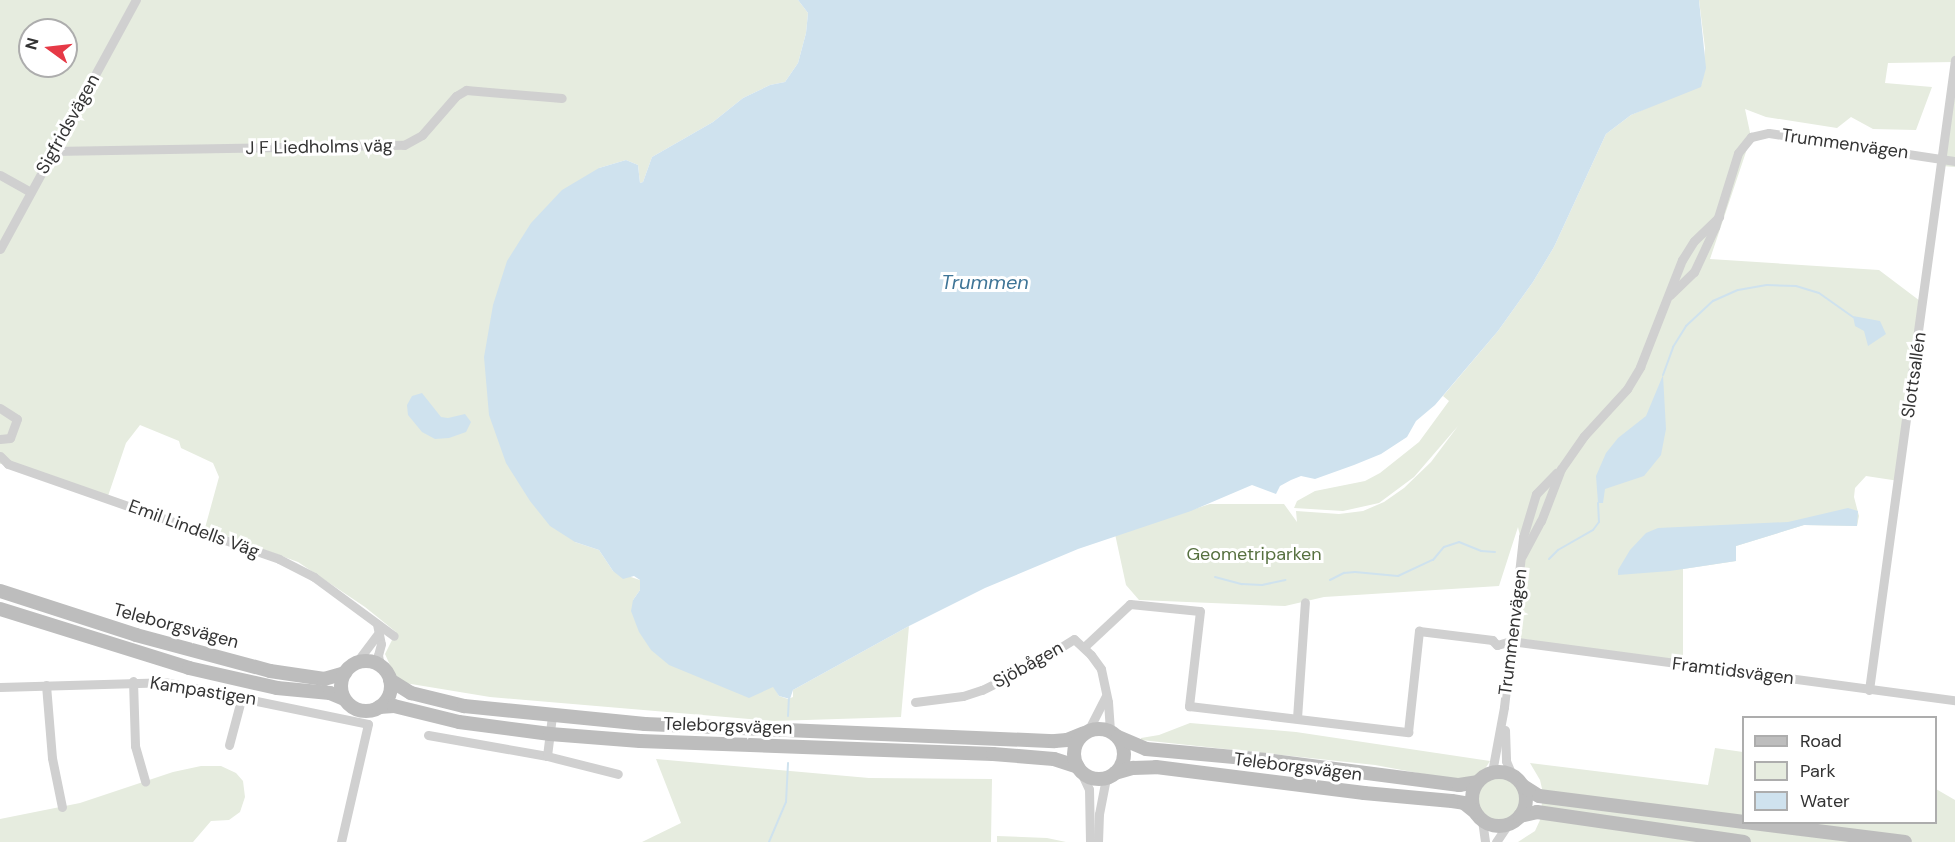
<!DOCTYPE html>
<meta charset="utf-8">
<style>
body{margin:0}
#map{position:relative;width:1955px;height:842px;overflow:hidden;background:#fff;font-family:"DM Sans",sans-serif}
div>[style]{position:absolute}
.green>*{inset:0;background:#e6ecdf}
.round{border-radius:50%}
.water>*{inset:0;background:#cfe2ee}
.stream>*{height:2px;margin:-1px;padding:0 1px;transform-origin:1px;border-radius:1px;background:#cfe2ee}
.minor>*{height:9px;margin:-4.5px;padding:0 4.5px;transform-origin:4.5px;border-radius:4.5px;background:#d0d0d0}
.secondary>*{height:14px;margin:-7px;padding:0 7px;transform-origin:7px;border-radius:7px;background:#bdbdbd}
.secondary>.ring{margin:-7px;padding:0;box-sizing:content-box;background:none;border:14px solid #bdbdbd;border-radius:50%}
span{translate:-50% -50%;white-space:nowrap;text-align:center;line-height:1.15;-webkit-text-stroke:6px #fff;paint-order:stroke}
.street-label{font-size:18px;color:#333}
.park-label{font-size:18px;color:#56703f}
.water-label{font-size:20px;color:#3f7597;font-style:italic}
.legend{position:absolute;left:1742px;top:716px;width:195px;height:108px;box-sizing:border-box;background:#fff;border:2px solid #adadad;margin:0;padding:8px 10px;list-style:none;font-size:18px;color:#333}
.legend li{display:flex;align-items:center;gap:12px;height:30px}
.legend b{width:30px;border:2px solid #adadad}
.north{position:absolute;left:18px;top:18px;width:60px;height:60px;box-sizing:border-box;background:#fff;border:2px solid #adadad;border-radius:50%;rotate:285deg;font-size:16px;font-weight:700;line-height:24px;text-align:center;color:#333}
.north::after{content:'';display:block;margin:auto;width:21px;height:27px;background:#e63946;clip-path:polygon(50% 0,100% 100%,50% 72%,0 100%)}
</style>
<div id="map">
<div class="green">
<i style="clip-path:polygon(evenodd,0 0,798px 0,808px 13px,806px 33px,798px 63px,785px 82px,770px 85px,743px 98px,713px 122px,652px 157px,643px 182px,640px 183px,638px 165px,626px 160px,599px 168px,575px 542px,599px 550px,613px 571px,640px 580px,640px 590px,633px 600px,774px 687px,779px 696px,788px 699px,793px 697px,793px 690px,909px 626px,901px 717px,774px 721px,490px 697px,405px 683px,394px 674px,385px 654px,396px 632px,365px 607px,298px 562px,205px 528px,219px 477px,213px 463px,181px 448px,179px 441px,140px 425px,126px 443px,108px 496px,9px 462px,0 464px,0 0,30px 30px,66px 30px,66px 66px,30px 66px,30px 30px)"></i>
<i style="clip-path:polygon(1699px 0,1955px 0,1955px 167px,1942px 166px,1955px 62px,1888px 63px,1885px 83px,1932px 87px,1916px 130px,1873px 129px,1851px 117px,1837px 128px,1766px 117px,1745px 109px,1751px 137px,1710px 259px,1879px 270px,1924px 304px,1899px 481px,1866px 476px,1855px 488px,1854px 497px,1859px 516px,1857px 526px,1804px 525px,1736px 546px,1736px 561px,1683px 569px,1683px 664px,1517px 638px,1525px 559px,1518px 527px,1499px 586px,1324px 597px,1285px 606px,1139px 600px,1126px 585px,1115px 534px,1210px 504px,1284px 504px,1297px 522px,1296px 511px,1339px 514px,1363px 511px,1384px 502px,1404px 488px,1431px 462px,1458px 426px,1414px 477px,1379px 503px,1343px 511px,1294px 508px,1297px 501px,1315px 491px,1365px 481px,1380px 473px,1419px 442px,1449px 401px,1443px 396px,1498px 331px,1533px 282px,1554px 247px,1606px 134px,1631px 115px,1702px 84px,1705px 48px)"></i>
<i style="clip-path:polygon(1190px 723px,1296px 732px,1490px 761px,1483px 772px,1471px 778px,1450px 779px,1375px 765px,1141px 740px,1141px 738px,1159px 735px)"></i>
<i style="clip-path:polygon(1715px 748px,1743px 752px,1744px 822px,1936px 822px,1936px 789px,1955px 800px,1955px 842px,1518px 842px,1535px 831px,1540px 820px,1543px 793px,1540px 780px,1530px 763px,1708px 785px)"></i>
<i style="clip-path:polygon(656px 759px,869px 778px,992px 779px,991px 842px,642px 842px,681px 823px)"></i>
<i style="clip-path:polygon(201px 766px,221px 766px,236px 773px,243px 781px,245px 797px,240px 812px,229px 820px,211px 821px,193px 842px,0 842px,0 819px,80px 803px,173px 772px)"></i>
<i class="round" style="left:1477px;top:776px;width:44px;height:44px"></i>
<i style="clip-path:polygon(997px 836px,1047px 838px,1066px 842px,997px 842px)"></i>
</div>
<div class="water">
<i style="clip-path:polygon(798px 0,1699px 0,1706px 68px,1701px 87px,1631px 115px,1606px 134px,1554px 247px,1533px 282px,1498px 331px,1435px 405px,1416px 421px,1407px 437px,1381px 454px,1354px 465px,1315px 479px,1301px 476px,1291px 480px,1280px 486px,1276px 494px,1252px 485px,1191px 511px,1078px 549px,985px 588px,909px 626px,793px 690px,790px 699px,779px 696px,773px 687px,749px 698px,669px 665px,651px 650px,639px 632px,631px 611px,633px 600px,640px 590px,640px 580px,634px 576px,623px 579px,613px 571px,599px 550px,575px 542px,550px 526px,530px 501px,506px 463px,489px 415px,484px 357px,493px 305px,507px 261px,531px 223px,562px 190px,599px 168px,626px 160px,638px 165px,640px 183px,643px 182px,652px 157px,713px 122px,743px 98px,770px 85px,785px 82px,798px 63px,806px 33px,808px 13px)"></i>
<i style="clip-path:polygon(1853px 316px,1880px 321px,1886px 334px,1868px 346px,1864px 331px,1855px 326px)"></i>
<i style="clip-path:polygon(1663px 375px,1666px 429px,1661px 455px,1644px 476px,1605px 489px,1603px 503px,1598px 503px,1596px 476px,1606px 453px,1618px 438px,1646px 416px)"></i>
<i style="clip-path:polygon(422px 393px,441px 417px,448px 418px,465px 414px,471px 422px,466px 432px,449px 438px,435px 439px,422px 432px,408px 415px,407px 405px,412px 396px)"></i>
<i style="clip-path:polygon(1848px 508px,1858px 511px,1857px 526px,1804px 525px,1736px 546px,1736px 561px,1670px 571px,1618px 575px,1618px 570px,1630px 550px,1646px 533px,1658px 528px,1788px 522px)"></i>
</div>
<div class="stream">
<i style="left:1663px;top:375px;width:30px;rotate:-70deg"></i>
<i style="left:1673px;top:347px;width:25px;rotate:-58deg"></i>
<i style="left:1686px;top:326px;width:37px;rotate:-43deg"></i>
<i style="left:1713px;top:301px;width:27px;rotate:-24deg"></i>
<i style="left:1738px;top:290px;width:29px;rotate:-10deg"></i>
<i style="left:1767px;top:285px;width:29px;rotate:2deg"></i>
<i style="left:1796px;top:286px;width:24px;rotate:17deg"></i>
<i style="left:1819px;top:293px;width:42px;rotate:35.2deg"></i>
<i style="left:1549px;top:559px;width:13px;rotate:-45deg"></i>
<i style="left:1558px;top:550px;width:40px;rotate:-29.7deg"></i>
<i style="left:1593px;top:530px;width:10px;rotate:-53deg"></i>
<i style="left:1599px;top:522px;width:19px;rotate:-93deg"></i>
<i style="left:1215px;top:577px;width:28px;rotate:15deg"></i>
<i style="left:1242px;top:584px;width:20px;rotate:3deg"></i>
<i style="left:1262px;top:585px;width:24px;rotate:-12deg"></i>
<i style="left:1330px;top:580px;width:16px;rotate:-27deg"></i>
<i style="left:1344px;top:573px;width:11px;rotate:-5deg"></i>
<i style="left:1355px;top:572px;width:43px;rotate:5.3deg"></i>
<i style="left:1398px;top:576px;width:38px;rotate:-25deg"></i>
<i style="left:1433px;top:560px;width:17px;rotate:-50deg"></i>
<i style="left:1444px;top:547px;width:16px;rotate:-18deg"></i>
<i style="left:1459px;top:542px;width:24px;rotate:22deg"></i>
<i style="left:1481px;top:551px;width:14px;rotate:4deg"></i>
<i style="left:788px;top:716px;width:17px;rotate:-87deg"></i>
<i style="left:769px;top:842px;width:43px;rotate:-67deg"></i>
<i style="left:786px;top:802px;width:39px;rotate:-87deg"></i>
</div>
<div class="minor">
<i style="left:53px;top:151px;width:351px;rotate:-1deg"></i>
<i style="left:404px;top:145px;width:21px;rotate:-29deg"></i>
<i style="left:422px;top:135px;width:52px;rotate:-48.9deg"></i>
<i style="left:456px;top:96px;width:12px;rotate:-31deg"></i>
<i style="left:466px;top:90px;width:96px;rotate:4.8deg"></i>
<i style="left:0;top:175px;width:35px;rotate:29deg"></i>
<i style="left:0;top:249px;width:284px;rotate:-61.4deg"></i>
<i style="left:1670px;top:295px;width:33px;rotate:-44deg"></i>
<i style="left:1694px;top:272px;width:50px;rotate:-65deg"></i>
<i style="left:1715px;top:227px;width:77px;rotate:-72.7deg"></i>
<i style="left:1738px;top:153px;width:21px;rotate:-51deg"></i>
<i style="left:1751px;top:137px;width:18px;rotate:-13deg"></i>
<i style="left:1769px;top:133px;width:188px;rotate:8.6deg"></i>
<i style="left:0;top:408px;width:20px;rotate:33deg"></i>
<i style="left:17px;top:419px;width:20px;rotate:110deg"></i>
<i style="left:10px;top:438px;width:10px;rotate:174deg"></i>
<i style="left:0;top:456px;width:11px;rotate:45deg"></i>
<i style="left:8px;top:464px;width:287px;rotate:19.3deg"></i>
<i style="left:279px;top:559px;width:39px;rotate:27deg"></i>
<i style="left:314px;top:577px;width:99px;rotate:36.4deg"></i>
<i style="left:1522px;top:556px;width:40px;rotate:-62deg"></i>
<i style="left:1541px;top:521px;width:56px;rotate:-69deg"></i>
<i style="left:1561px;top:469px;width:40px;rotate:-55.1deg"></i>
<i style="left:1584px;top:436px;width:64px;rotate:-47.5deg"></i>
<i style="left:1627px;top:389px;width:26px;rotate:-59deg"></i>
<i style="left:1640px;top:367px;width:115px;rotate:-68.6deg"></i>
<i style="left:1682px;top:260px;width:22px;rotate:-58deg"></i>
<i style="left:1694px;top:241px;width:35px;rotate:-44deg"></i>
<i style="left:377px;top:624px;width:20px;rotate:79deg"></i>
<i style="left:381px;top:644px;width:11px;rotate:105deg"></i>
<i style="left:378px;top:655px;width:11px;rotate:80deg"></i>
<i style="left:1084px;top:647px;width:63px;rotate:-43.1deg"></i>
<i style="left:1130px;top:604px;width:70px;rotate:5.7deg"></i>
<i style="left:1200px;top:611px;width:96px;rotate:96.6deg"></i>
<i style="left:1189px;top:706px;width:221px;rotate:6.8deg"></i>
<i style="left:1408px;top:732px;width:102px;rotate:-83.8deg"></i>
<i style="left:1419px;top:631px;width:74px;rotate:7deg"></i>
<i style="left:1492px;top:640px;width:7px;rotate:45deg"></i>
<i style="left:1497px;top:645px;width:15px;rotate:-16deg"></i>
<i style="left:1511px;top:641px;width:448px;rotate:7.6deg"></i>
<i style="left:356px;top:663px;width:35px;rotate:-53deg"></i>
<i style="left:133px;top:681px;width:65px;rotate:88.2deg"></i>
<i style="left:135px;top:746px;width:37px;rotate:74deg"></i>
<i style="left:46px;top:685px;width:73px;rotate:85.3deg"></i>
<i style="left:52px;top:758px;width:50px;rotate:78.5deg"></i>
<i style="left:0;top:687px;width:164px;rotate:-1.7deg"></i>
<i style="left:164px;top:682px;width:208px;rotate:11.6deg"></i>
<i style="left:368px;top:724px;width:121px;rotate:102.9deg"></i>
<i style="left:1869px;top:690px;width:636px;rotate:-82.23deg"></i>
<i style="left:915px;top:702px;width:48px;rotate:-7.1deg"></i>
<i style="left:963px;top:696px;width:20px;rotate:-18deg"></i>
<i style="left:982px;top:690px;width:58px;rotate:-26.6deg"></i>
<i style="left:1034px;top:664px;width:47px;rotate:-32deg"></i>
<i style="left:1074px;top:639px;width:23px;rotate:43deg"></i>
<i style="left:1091px;top:655px;width:17px;rotate:54deg"></i>
<i style="left:1101px;top:669px;width:34px;rotate:78deg"></i>
<i style="left:1108px;top:702px;width:29px;rotate:86deg"></i>
<i style="left:1297px;top:718px;width:116px;rotate:-86.1deg"></i>
<i style="left:1505px;top:730px;width:31px;rotate:88deg"></i>
<i style="left:1506px;top:761px;width:15px;rotate:67deg"></i>
<i style="left:1088px;top:731px;width:39px;rotate:-63deg"></i>
<i style="left:428px;top:735px;width:121px;rotate:10deg"></i>
<i style="left:547px;top:756px;width:73px;rotate:14.2deg"></i>
<i style="left:229px;top:745px;width:51px;rotate:-75.1deg"></i>
<i style="left:547px;top:756px;width:40px;rotate:-82.9deg"></i>
<i style="left:1080px;top:770px;width:21px;rotate:65deg"></i>
<i style="left:1089px;top:789px;width:53px;rotate:88.9deg"></i>
<i style="left:1492px;top:772px;width:66px;rotate:-79.5deg"></i>
<i style="left:1504px;top:707px;width:171px;rotate:-83.6deg"></i>
<i style="left:1523px;top:537px;width:45px;rotate:-73.2deg"></i>
<i style="left:1536px;top:494px;width:30px;rotate:-46deg"></i>
<i style="left:1482px;top:820px;width:22px;rotate:82deg"></i>
<i style="left:1098px;top:842px;width:28px;rotate:-88deg"></i>
<i style="left:1099px;top:814px;width:37px;rotate:-79deg"></i>
<i style="left:1496px;top:842px;width:22px;rotate:-56deg"></i>
</div>
<div class="secondary">
<i style="left:0;top:591px;width:143px;rotate:17.9deg"></i>
<i style="left:136px;top:635px;width:139px;rotate:15deg"></i>
<i style="left:270px;top:671px;width:55px;rotate:8.4deg"></i>
<i style="left:324px;top:679px;width:22px;rotate:-16deg"></i>
<i style="left:0;top:609px;width:198px;rotate:17.3deg"></i>
<i style="left:189px;top:668px;width:90px;rotate:12.8deg"></i>
<i style="left:277px;top:688px;width:53px;rotate:5.4deg"></i>
<i style="left:330px;top:693px;width:15px;rotate:23deg"></i>
<i class="ring" style="left:341px;top:661px;width:36px;height:36px"></i>
<i style="left:390px;top:680px;width:25px;rotate:32deg"></i>
<i style="left:411px;top:693px;width:55px;rotate:13.8deg"></i>
<i style="left:464px;top:706px;width:182px;rotate:5.7deg"></i>
<i style="left:645px;top:724px;width:410px;rotate:2.4deg"></i>
<i style="left:1055px;top:741px;width:12px;rotate:-5deg"></i>
<i style="left:1067px;top:740px;width:18px;rotate:-22deg"></i>
<i style="left:379px;top:707px;width:15px;rotate:-4deg"></i>
<i style="left:394px;top:706px;width:67px;rotate:13.8deg"></i>
<i style="left:459px;top:722px;width:92px;rotate:7.5deg"></i>
<i style="left:550px;top:734px;width:90px;rotate:4.4deg"></i>
<i style="left:640px;top:741px;width:353px;rotate:2.1deg"></i>
<i style="left:993px;top:754px;width:61px;rotate:4.7deg"></i>
<i style="left:1054px;top:759px;width:25px;rotate:18deg"></i>
<i class="ring" style="left:1074px;top:729px;width:36px;height:36px"></i>
<i style="left:1118px;top:737px;width:30px;rotate:23deg"></i>
<i style="left:1146px;top:749px;width:121px;rotate:5.2deg"></i>
<i style="left:1266px;top:760px;width:195px;rotate:7.4deg"></i>
<i style="left:1459px;top:785px;width:18px;rotate:-9deg"></i>
<i class="ring" style="left:1472px;top:772px;width:40px;height:40px"></i>
<i style="left:1115px;top:773px;width:19px;rotate:-16deg"></i>
<i style="left:1133px;top:768px;width:23px;rotate:-2deg"></i>
<i style="left:1156px;top:767px;width:210px;rotate:7.1deg"></i>
<i style="left:1364px;top:793px;width:88px;rotate:5.2deg"></i>
<i style="left:1452px;top:801px;width:12px;rotate:9deg"></i>
<i style="left:1464px;top:803px;width:14px;rotate:39deg"></i>
<i style="left:1523px;top:786px;width:19px;rotate:32deg"></i>
<i style="left:1539px;top:796px;width:207px;rotate:7.2deg"></i>
<i style="left:1520px;top:816px;width:17px;rotate:-13deg"></i>
<i style="left:1537px;top:812px;width:209px;rotate:8.2deg"></i>
<i style="left:1745px;top:822px;width:161px;rotate:7.1deg"></i>
</div>
<div class="street-label">
<span style="left:68px;top:124px;rotate:-61deg">Sigfridsvägen</span>
<span style="left:1845px;top:144px;rotate:8deg">Trummenvägen</span>
<span style="left:319px;top:147px;rotate:-1deg">J F Liedholms väg</span>
<span style="left:1914px;top:375px;rotate:-82deg">Slottsallén</span>
<span style="left:194px;top:529px;rotate:20deg">Emil Lindells Väg</span>
<span style="left:176px;top:626px;rotate:15deg">Teleborgsvägen</span>
<span style="left:1513px;top:632px;rotate:-83deg">Trummenvägen</span>
<span style="left:1028px;top:665px;rotate:-29deg">Sjöbågen</span>
<span style="left:1733px;top:671px;rotate:7deg">Framtidsvägen</span>
<span style="left:203px;top:691px;rotate:9deg">Kampastigen</span>
<span style="left:728px;top:726px;rotate:2deg">Teleborgsvägen</span>
<span style="left:1298px;top:767px;rotate:7deg">Teleborgsvägen</span>
</div>
<div class="park-label">
<span style="left:1254px;top:554px">Geometriparken</span>
</div>
<div class="water-label">
<span style="left:985px;top:282px">Trummen</span>
</div>
<ul class="legend">
<li><b style="height:8px;background:#bdbdbd"></b>Road</li>
<li><b style="height:16px;background:#e6ecdf"></b>Park</li>
<li><b style="height:16px;background:#cfe2ee"></b>Water</li>
</ul>
<div class="north">N</div>
</div>
